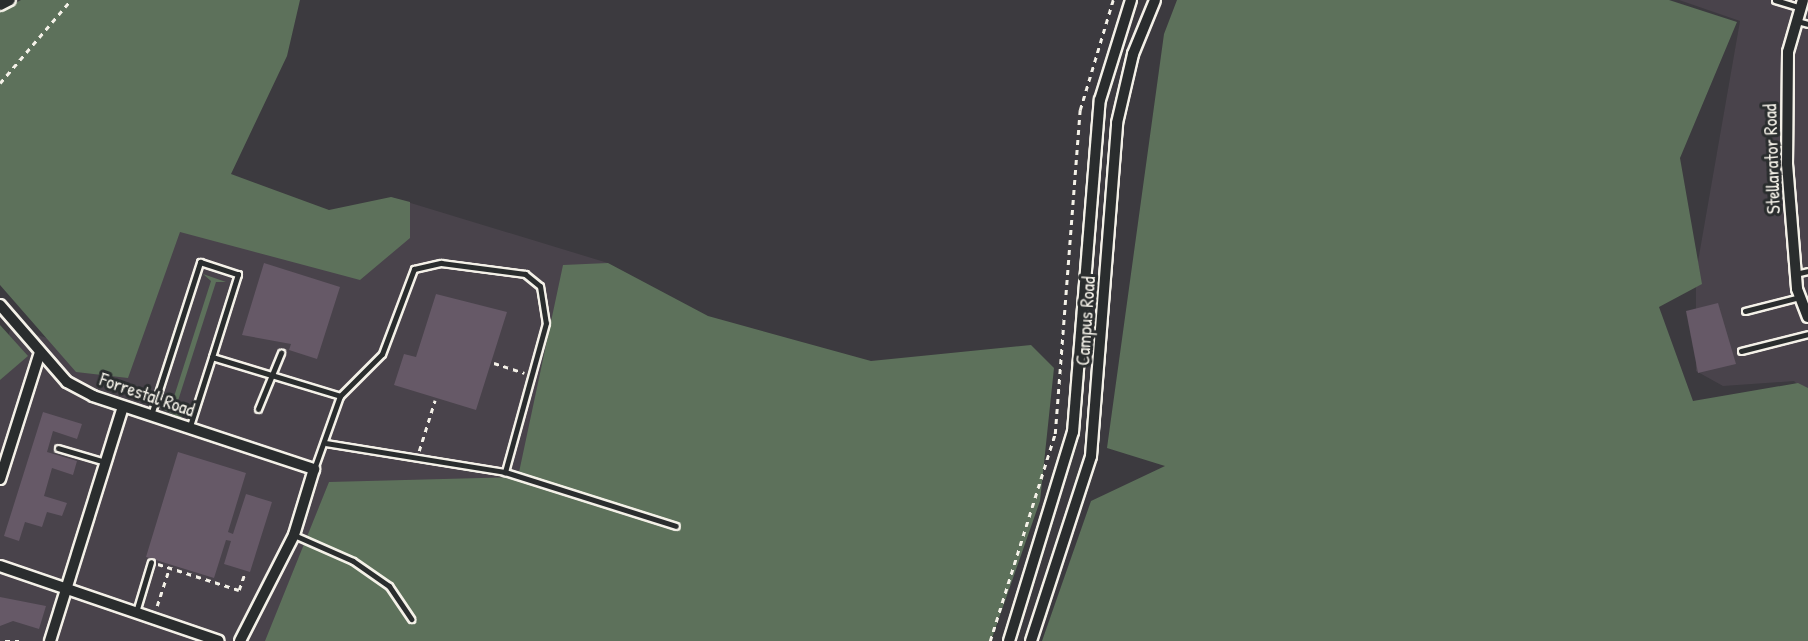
<!DOCTYPE html>
<style>
body{margin:0}
#map{position:relative;width:1808px;height:641px;overflow:hidden;background:#3c3a3f;font-family:"Patrick Hand",sans-serif}
div>[style]{position:absolute}
.built>*{inset:0;background:#49434b}
.green>*{inset:0;background:#5d715b}
.building>*{inset:0;background:#665967}
.path>*{height:2.5px;margin-top:-1.25px;transform-origin:0;background:repeating-linear-gradient(90deg,#f4f1e8 0 5px,transparent 0 10px)}
.roads{filter:drop-shadow(2px 0 #f4f1e8) drop-shadow(-2px 0 #f4f1e8) drop-shadow(0 2px #f4f1e8) drop-shadow(0 -2px #f4f1e8)}
.service>*{height:5px;margin:-2.5px;padding:0 2.5px;transform-origin:2.5px;border-radius:2.5px;background:#2a2d2e}
.minor>*{height:10px;margin:-5px;padding:0 5px;transform-origin:5px;border-radius:5px;background:#2a2d2e}
span{translate:-50% -50%;white-space:nowrap;text-align:center;line-height:1.15;-webkit-text-stroke:6px #2a2d2e;paint-order:stroke}
.street-label{font-size:19px;color:#f4f1e8}
</style>
<div id="map">
<div class="built">
<i style="clip-path:polygon(1679px 0,1808px 0,1808px 395px,1794px 381px,1723px 386px,1696px 371px,1696px 273px,1740px 21px)"></i>
<i style="clip-path:polygon(391px 197px,608px 263px,489px 641px,0 641px,0 362px,11px 327px,116px 359px,165px 201px,371px 263px)"></i>
</div>
<div class="green">
<i style="clip-path:polygon(21px 0,300px 0,287px 56px,231px 174px,329px 210px,391px 197px,410px 202px,410px 238px,360px 280px,180px 232px,128px 378px,76px 372px,0 285px,0 11px)"></i>
<i style="clip-path:polygon(1177px 0,1669px 0,1737px 22px,1680px 158px,1702px 284px,1659px 307px,1693px 401px,1798px 383px,1808px 388px,1808px 641px,1042px 641px,1091px 501px,1165px 466px,1107px 448px,1164px 34px)"></i>
<i style="clip-path:polygon(608px 263px,708px 316px,871px 361px,1031px 345px,1054px 368px,1040px 501px,991px 641px,265px 641px,329px 482px,518px 477px,563px 265px)"></i>
<i style="clip-path:polygon(203px 274px,226px 282px,216px 282px,176px 407px,184px 410px,181px 418px,160px 408px,171px 406px,211px 281px)"></i>
<i style="clip-path:polygon(0 325px,28px 356px,0 380px)"></i>
</div>
<div class="building">
<i style="clip-path:polygon(264px 263px,340px 287px,317px 359px,289px 350px,291px 344px,242px 335px)"></i>
<i style="clip-path:polygon(436px 294px,507px 312px,476px 410px,394px 385px,404px 354px,416px 357px)"></i>
<i style="clip-path:polygon(1718px 303px,1736px 364px,1698px 373px,1686px 311px)"></i>
<i style="clip-path:polygon(43px 412px,82px 424px,77px 439px,53px 431px,47px 452px,77px 461px,73px 475px,52px 468px,44px 496px,67px 503px,62px 516px,47px 512px,42px 527px,25px 522px,19px 541px,4px 536px)"></i>
<i style="clip-path:polygon(178px 452px,246px 473px,228px 532px,233px 534px,246px 494px,272px 502px,250px 572px,224px 564px,231px 541px,226px 540px,214px 578px,146px 557px)"></i>
<i style="clip-path:polygon(0 597px,46px 606px,39px 629px,13px 621px,0 626px)"></i>
</div>
<div class="path">
<i style="left:0;top:83px;width:109px;rotate:-49.5deg"></i>
<i style="left:494px;top:363px;width:32px;rotate:18deg"></i>
<i style="left:419px;top:451px;width:53px;rotate:-72.6deg"></i>
<i style="left:158px;top:564px;width:85px;rotate:17.8deg"></i>
<i style="left:239px;top:590px;width:18px;rotate:-71deg"></i>
<i style="left:157px;top:606px;width:40px;rotate:-72deg"></i>
<i style="left:5px;top:641px;width:14px"></i>
<i style="left:990px;top:641px;width:217px;rotate:-72.6deg"></i>
<i style="left:1055px;top:434px;width:325px;rotate:-85.6deg"></i>
<i style="left:1080px;top:110px;width:115px;rotate:-73.3deg"></i>
</div>
<div class="roads">
<div class="service">
<i style="left:1775px;top:0;width:27px;rotate:17deg"></i>
<i style="left:1797px;top:21px;width:11px;rotate:15deg"></i>
<i style="left:1795px;top:274px;width:13px;rotate:-13deg"></i>
<i style="left:1745px;top:311px;width:57px;rotate:-14.3deg"></i>
<i style="left:1741px;top:351px;width:69px;rotate:-14.2deg"></i>
<i style="left:258px;top:409px;width:61px;rotate:-67.7deg"></i>
<i style="left:151px;top:415px;width:161px;rotate:-72.2deg"></i>
<i style="left:200px;top:262px;width:40px;rotate:18deg"></i>
<i style="left:238px;top:274px;width:87px;rotate:107.4deg"></i>
<i style="left:190px;top:426px;width:72px;rotate:-72.3deg"></i>
<i style="left:212px;top:357px;width:134px;rotate:16.9deg"></i>
<i style="left:58px;top:448px;width:49px;rotate:16.6deg"></i>
<i style="left:314px;top:469px;width:77px;rotate:-70.4deg"></i>
<i style="left:340px;top:396px;width:59px;rotate:-45deg"></i>
<i style="left:382px;top:354px;width:91px;rotate:-69.4deg"></i>
<i style="left:414px;top:269px;width:28px;rotate:-13deg"></i>
<i style="left:441px;top:263px;width:85px;rotate:7.5deg"></i>
<i style="left:525px;top:274px;width:19px;rotate:39deg"></i>
<i style="left:540px;top:286px;width:37px;rotate:81deg"></i>
<i style="left:546px;top:323px;width:155px;rotate:105.4deg"></i>
<i style="left:505px;top:472px;width:181px;rotate:-170.8deg"></i>
<i style="left:505px;top:472px;width:179px;rotate:17.5deg"></i>
<i style="left:294px;top:535px;width:64px;rotate:23.8deg"></i>
<i style="left:353px;top:561px;width:44px;rotate:34.8deg"></i>
<i style="left:389px;top:586px;width:40px;rotate:56deg"></i>
<i style="left:136px;top:612px;width:52px;rotate:-73.3deg"></i>
</div>
<div class="minor">
<i style="left:1803px;top:0;width:54px;rotate:106.1deg"></i>
<i style="left:1788px;top:52px;width:112px;rotate:90.5deg"></i>
<i style="left:1787px;top:164px;width:125px;rotate:85.4deg"></i>
<i style="left:1797px;top:289px;width:30px;rotate:69deg"></i>
<i style="left:0;top:5px;width:11px;rotate:-27deg"></i>
<i style="left:0;top:305px;width:102px;rotate:49deg"></i>
<i style="left:67px;top:382px;width:30px;rotate:28deg"></i>
<i style="left:93px;top:396px;width:233px;rotate:18.3deg"></i>
<i style="left:314px;top:469px;width:69px;rotate:106.9deg"></i>
<i style="left:294px;top:535px;width:119px;rotate:117deg"></i>
<i style="left:0;top:479px;width:133px;rotate:-72.5deg"></i>
<i style="left:0;top:566px;width:231px;rotate:18.9deg"></i>
<i style="left:50px;top:641px;width:245px;rotate:-72.7deg"></i>
<i style="left:1009px;top:641px;width:219px;rotate:-73deg"></i>
<i style="left:1073px;top:432px;width:333px;rotate:-85.4deg"></i>
<i style="left:1100px;top:100px;width:105px;rotate:-72.8deg"></i>
<i style="left:1031px;top:641px;width:194px;rotate:-72deg"></i>
<i style="left:1091px;top:456px;width:334px;rotate:-85.5deg"></i>
<i style="left:1117px;top:123px;width:71px;rotate:-76.9deg"></i>
<i style="left:1133px;top:54px;width:58px;rotate:-67.8deg"></i>
</div>
</div>
<div class="street-label">
<span style="left:1772px;top:159px;rotate:-92deg">Stellarator Road</span>
<span style="left:1086px;top:321px;rotate:-86deg">Campus Road</span>
<span style="left:147px;top:395px;rotate:19deg">Forrestal Road</span>
</div>
</div>
